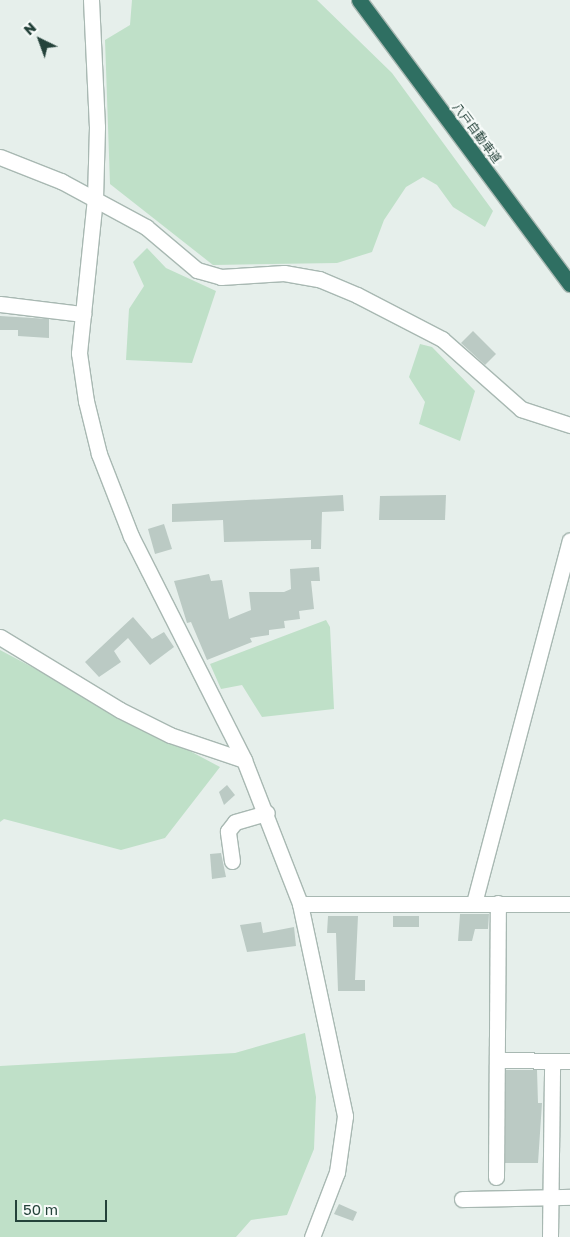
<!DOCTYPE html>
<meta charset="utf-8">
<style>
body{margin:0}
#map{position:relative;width:570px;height:1237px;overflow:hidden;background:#e6efeb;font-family:"Golos Text","Noto Sans JP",sans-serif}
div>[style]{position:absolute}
.green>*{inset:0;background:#bfe0c8}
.building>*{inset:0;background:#bbcac4}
.roads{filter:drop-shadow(1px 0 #a8b8b2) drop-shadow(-1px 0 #a8b8b2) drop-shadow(0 1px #a8b8b2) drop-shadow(0 -1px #a8b8b2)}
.minor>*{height:15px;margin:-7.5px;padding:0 7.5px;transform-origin:7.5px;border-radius:7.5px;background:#fff}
.highway>*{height:15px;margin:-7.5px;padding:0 7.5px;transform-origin:7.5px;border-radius:7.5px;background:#2f6f62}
span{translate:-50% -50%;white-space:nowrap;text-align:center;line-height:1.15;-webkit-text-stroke:4px #f7fbf9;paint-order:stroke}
.street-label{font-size:12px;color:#24423a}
.north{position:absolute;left:15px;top:15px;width:50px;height:50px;-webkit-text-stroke:4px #f7fbf9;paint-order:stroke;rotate:318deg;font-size:14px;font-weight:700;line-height:20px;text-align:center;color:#24423a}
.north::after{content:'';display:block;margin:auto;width:18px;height:22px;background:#24423a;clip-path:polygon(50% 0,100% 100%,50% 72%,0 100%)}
.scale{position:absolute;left:15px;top:1200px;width:92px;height:22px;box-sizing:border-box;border:2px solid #24423a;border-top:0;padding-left:6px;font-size:15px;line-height:18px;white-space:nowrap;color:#24423a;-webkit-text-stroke:4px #f7fbf9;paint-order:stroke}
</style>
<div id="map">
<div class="green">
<i style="clip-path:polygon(132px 0,317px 0,392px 73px,493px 211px,485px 227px,453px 207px,437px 185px,423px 177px,406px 187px,384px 220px,372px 252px,337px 263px,213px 265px,110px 184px,105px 40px,130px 25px)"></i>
<i style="clip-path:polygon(147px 248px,166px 268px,216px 291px,192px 363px,126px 360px,129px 309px,144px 286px,133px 262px)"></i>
<i style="clip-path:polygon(420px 344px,432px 347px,475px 391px,460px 441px,419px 424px,425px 402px,409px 377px)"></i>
<i style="clip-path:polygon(326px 620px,330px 627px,334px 709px,262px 717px,242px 685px,221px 689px,210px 664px)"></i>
<i style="clip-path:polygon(0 650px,220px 767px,165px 838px,121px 850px,4px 819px,0 822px)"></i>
<i style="clip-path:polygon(305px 1033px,316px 1097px,314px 1149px,287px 1215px,251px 1220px,236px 1237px,0 1237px,0 1066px,235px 1053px)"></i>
</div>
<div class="building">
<i style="clip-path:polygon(0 316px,49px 319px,49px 338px,18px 336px,18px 330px,0 330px)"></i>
<i style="clip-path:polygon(473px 331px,496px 354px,485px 365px,461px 343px)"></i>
<i style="clip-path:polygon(343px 495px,344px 511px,322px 512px,321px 549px,311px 549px,311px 540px,224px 542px,223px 520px,172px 522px,172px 504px)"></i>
<i style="clip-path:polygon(446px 495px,445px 520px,379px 520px,380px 496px)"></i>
<i style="clip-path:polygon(164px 524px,172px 549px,155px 554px,148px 529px)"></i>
<i style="clip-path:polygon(319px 567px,320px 581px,311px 581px,314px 609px,299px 611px,300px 619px,284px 621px,285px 628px,269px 630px,269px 635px,250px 638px,252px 642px,207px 660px,191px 622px,187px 623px,174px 581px,209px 574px,211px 581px,222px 580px,229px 619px,251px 610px,249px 592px,284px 592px,291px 589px,290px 569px)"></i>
<i style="clip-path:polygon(133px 617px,152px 639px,164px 632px,174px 647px,150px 665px,128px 638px,114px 651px,121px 662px,99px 677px,85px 662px)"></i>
<i style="clip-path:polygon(227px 785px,235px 795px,224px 805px,219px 792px)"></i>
<i style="clip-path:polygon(221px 853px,226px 877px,212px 879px,210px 854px)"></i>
<i style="clip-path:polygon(460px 914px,489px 914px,488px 929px,475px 929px,472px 941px,458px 941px)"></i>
<i style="clip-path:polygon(328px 916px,358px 916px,355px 980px,365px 980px,365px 991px,338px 991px,336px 933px,327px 933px)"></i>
<i style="clip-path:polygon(393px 916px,419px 916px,419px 927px,393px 927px)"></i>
<i style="clip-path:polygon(261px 922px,263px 933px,294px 927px,296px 946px,247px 952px,240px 925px)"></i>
<i style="clip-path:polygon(506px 1070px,537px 1070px,538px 1103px,542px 1103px,538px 1163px,505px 1163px)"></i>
<i style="clip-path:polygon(339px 1204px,357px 1212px,353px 1221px,334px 1214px)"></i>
</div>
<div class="roads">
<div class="minor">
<i style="left:91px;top:0;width:127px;rotate:87.3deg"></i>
<i style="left:97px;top:127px;width:71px;rotate:91.6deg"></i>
<i style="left:95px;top:198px;width:156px;rotate:95.9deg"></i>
<i style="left:79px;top:353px;width:49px;rotate:81.7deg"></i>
<i style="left:86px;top:401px;width:55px;rotate:76.2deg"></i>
<i style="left:99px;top:454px;width:88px;rotate:68.7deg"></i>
<i style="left:131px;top:536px;width:251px;rotate:63.2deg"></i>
<i style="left:244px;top:760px;width:155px;rotate:68.7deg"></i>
<i style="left:300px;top:904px;width:217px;rotate:78deg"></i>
<i style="left:345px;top:1116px;width:57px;rotate:98.1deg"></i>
<i style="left:337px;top:1172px;width:70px;rotate:111deg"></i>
<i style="left:0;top:157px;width:66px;rotate:21.5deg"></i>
<i style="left:61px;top:181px;width:97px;rotate:28.4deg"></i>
<i style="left:146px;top:227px;width:67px;rotate:40.1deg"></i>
<i style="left:197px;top:270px;width:25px;rotate:16deg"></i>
<i style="left:221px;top:277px;width:63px;rotate:-3.6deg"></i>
<i style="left:284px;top:273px;width:36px;rotate:10deg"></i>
<i style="left:319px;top:279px;width:41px;rotate:22.8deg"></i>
<i style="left:357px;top:295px;width:96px;rotate:27.4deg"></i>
<i style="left:442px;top:339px;width:106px;rotate:41.5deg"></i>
<i style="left:521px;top:409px;width:52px;rotate:18.1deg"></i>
<i style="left:0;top:304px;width:84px;rotate:6.9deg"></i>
<i style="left:0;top:637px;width:140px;rotate:31.3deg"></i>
<i style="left:120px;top:710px;width:56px;rotate:26.6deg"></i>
<i style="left:170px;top:735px;width:78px;rotate:18.7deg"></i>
<i style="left:232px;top:861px;width:30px;rotate:-98deg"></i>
<i style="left:228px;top:831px;width:11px;rotate:-52deg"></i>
<i style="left:235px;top:822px;width:33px;rotate:-16deg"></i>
<i style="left:474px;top:903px;width:375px;rotate:-75.2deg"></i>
<i style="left:300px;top:904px;width:270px"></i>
<i style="left:497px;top:1060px;width:73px;rotate:0.8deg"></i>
<i style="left:496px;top:1177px;width:274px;rotate:-89.6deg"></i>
<i style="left:462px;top:1199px;width:108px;rotate:-1.1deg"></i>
<i style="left:550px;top:1237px;width:176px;rotate:-89.3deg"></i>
</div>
<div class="highway">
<i style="left:359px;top:0;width:354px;rotate:53.4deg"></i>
</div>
</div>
<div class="street-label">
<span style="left:477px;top:133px;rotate:53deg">八戸自動車道</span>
</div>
<div class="north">N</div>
<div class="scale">50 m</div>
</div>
